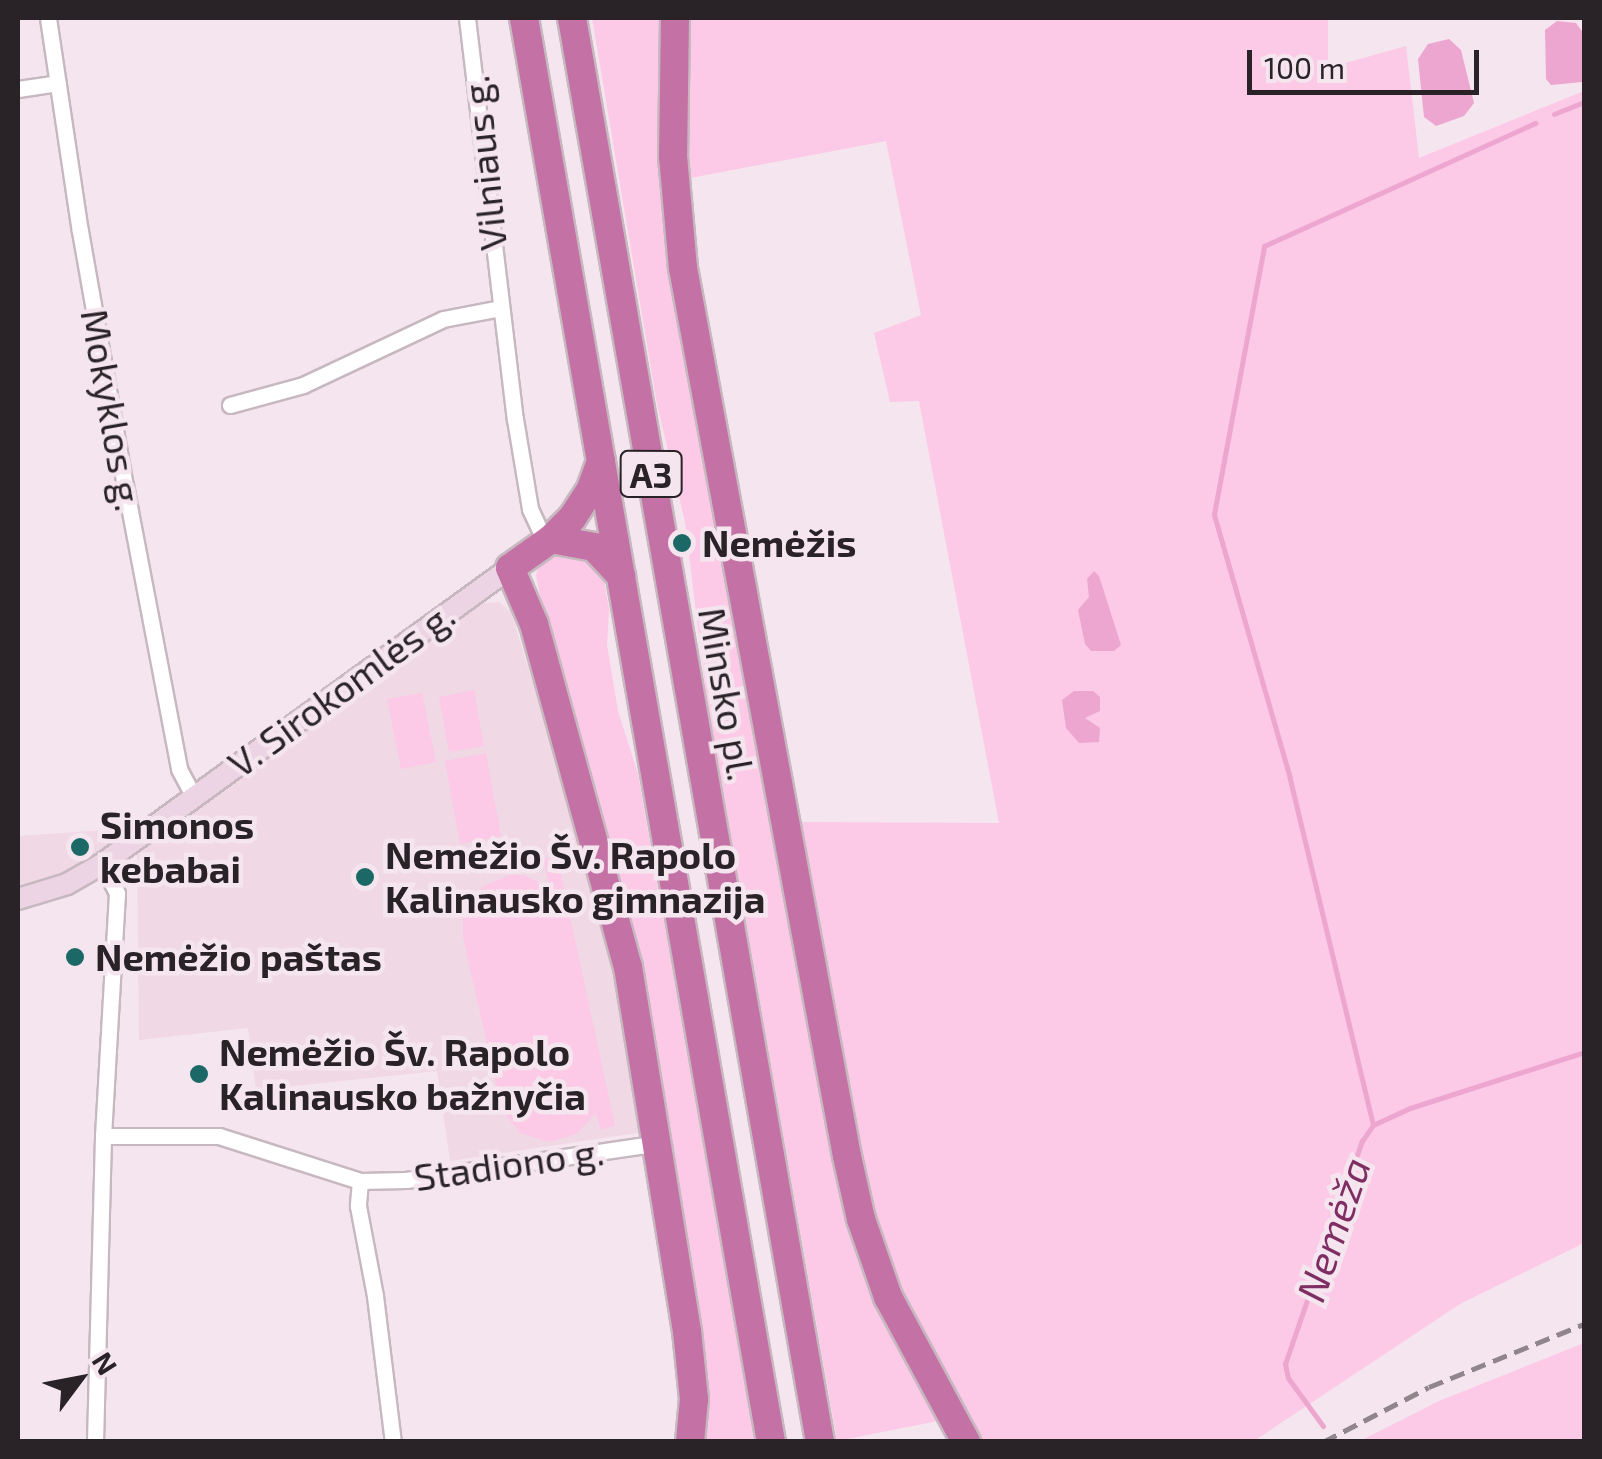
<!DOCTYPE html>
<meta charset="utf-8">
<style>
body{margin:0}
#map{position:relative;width:1602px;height:1459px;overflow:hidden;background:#f5e5ee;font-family:"Exo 2",sans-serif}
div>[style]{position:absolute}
.built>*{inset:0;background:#f0d8e5}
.green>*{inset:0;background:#fcc9e6}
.water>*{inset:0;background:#eca6d0}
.stream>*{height:5px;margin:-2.5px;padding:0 2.5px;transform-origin:2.5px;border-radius:2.5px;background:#eca6d0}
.roads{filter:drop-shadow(2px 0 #c7b8c0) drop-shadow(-2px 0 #c7b8c0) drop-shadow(0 2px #c7b8c0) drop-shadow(0 -2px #c7b8c0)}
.street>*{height:15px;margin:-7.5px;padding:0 7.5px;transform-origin:7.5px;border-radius:7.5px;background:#fff}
.secondary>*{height:20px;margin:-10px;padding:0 10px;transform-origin:10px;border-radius:10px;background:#edd4e4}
.highway>*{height:28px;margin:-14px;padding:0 14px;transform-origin:14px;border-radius:14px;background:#c471a5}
.rail>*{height:5px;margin-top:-2.5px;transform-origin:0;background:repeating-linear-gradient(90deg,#90858b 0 15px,transparent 0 23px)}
.dots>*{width:28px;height:28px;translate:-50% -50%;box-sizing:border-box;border:5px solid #f5e5ee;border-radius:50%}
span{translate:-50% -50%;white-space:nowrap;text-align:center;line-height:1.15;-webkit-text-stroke:9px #f5e5ee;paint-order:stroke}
.shield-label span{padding:2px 8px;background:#f5e5ee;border:2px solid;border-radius:8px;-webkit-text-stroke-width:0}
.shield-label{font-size:35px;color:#292327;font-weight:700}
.street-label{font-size:38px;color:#292327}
.poi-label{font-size:38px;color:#292327;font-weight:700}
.left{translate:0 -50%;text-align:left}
.water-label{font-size:40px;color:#7e2e63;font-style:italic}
.frame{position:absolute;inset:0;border:20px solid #292327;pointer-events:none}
.north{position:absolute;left:30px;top:1329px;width:100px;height:100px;-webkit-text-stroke:8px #f5e5ee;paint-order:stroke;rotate:58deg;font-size:28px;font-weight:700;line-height:40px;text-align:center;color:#292327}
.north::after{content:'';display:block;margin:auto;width:35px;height:45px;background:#292327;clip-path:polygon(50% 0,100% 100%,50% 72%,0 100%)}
.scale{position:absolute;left:1247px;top:50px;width:232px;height:45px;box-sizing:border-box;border:5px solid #292327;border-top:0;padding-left:12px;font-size:30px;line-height:35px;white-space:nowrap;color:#292327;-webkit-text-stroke:8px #f5e5ee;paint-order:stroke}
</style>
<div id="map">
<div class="built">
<i style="clip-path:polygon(499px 602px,511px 612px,601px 904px,628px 1026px,644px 1132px,450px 1161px,437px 1071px,256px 1090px,248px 1028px,139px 1040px,137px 849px,476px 604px)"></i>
<i style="clip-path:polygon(106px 830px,120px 842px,65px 877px,18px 890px,18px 836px)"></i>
</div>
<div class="green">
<i style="clip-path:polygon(592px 18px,664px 18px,661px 85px,844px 1198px,943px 1420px,837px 1441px,706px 694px,685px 522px,657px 404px)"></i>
<i style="clip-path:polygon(685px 18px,1328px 18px,1328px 68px,1406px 46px,1419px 158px,1584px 91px,1584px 1243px,1460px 1304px,1254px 1441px,979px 1441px,891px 1271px,864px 1182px,796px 822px,999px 823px,919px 401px,890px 402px,874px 333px,921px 315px,886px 141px,685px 179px)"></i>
<i style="clip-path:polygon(567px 544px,602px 569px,609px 609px,607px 645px,618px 711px,638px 774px,755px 1441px,699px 1441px,703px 1408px,536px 575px,541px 559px)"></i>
<i style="clip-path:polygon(474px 690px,484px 746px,449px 752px,439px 697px)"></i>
<i style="clip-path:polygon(422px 693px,436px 762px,401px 769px,387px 699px)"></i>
<i style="clip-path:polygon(486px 753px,501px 836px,460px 844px,445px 761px)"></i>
<i style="clip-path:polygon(557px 856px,615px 1126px,601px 1130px,596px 1113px,576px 1134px,550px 1142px,520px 1133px,502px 1110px,463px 937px,463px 917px,482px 887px,509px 875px,523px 875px,549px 887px,544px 859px)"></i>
<i style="clip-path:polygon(1584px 1343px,1584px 1441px,1360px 1441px,1439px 1401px)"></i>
</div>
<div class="water">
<i style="clip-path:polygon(1557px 21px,1576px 23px,1584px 34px,1582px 82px,1551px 85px,1546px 79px,1545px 30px)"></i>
<i style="clip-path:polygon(1449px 39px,1461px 50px,1474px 103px,1464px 116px,1436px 126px,1424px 117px,1418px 59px,1428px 44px)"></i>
<i style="clip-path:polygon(1094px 571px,1099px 576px,1121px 645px,1114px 651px,1091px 651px,1085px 644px,1078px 610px,1089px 597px,1087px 579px)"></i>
<i style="clip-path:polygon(1074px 691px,1093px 691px,1100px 697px,1100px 711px,1085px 718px,1100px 728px,1099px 742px,1079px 743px,1066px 728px,1062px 700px)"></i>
</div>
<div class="stream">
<i style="left:1554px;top:114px;width:32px;rotate:-22deg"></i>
<i style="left:1373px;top:1125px;width:357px;rotate:-103.5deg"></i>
<i style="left:1290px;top:778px;width:275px;rotate:-106.1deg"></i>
<i style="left:1214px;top:514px;width:273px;rotate:-79.4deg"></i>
<i style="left:1264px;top:246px;width:298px;rotate:-24.4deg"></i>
<i style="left:1323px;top:1426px;width:59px;rotate:-126.1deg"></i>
<i style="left:1288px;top:1378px;width:14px;rotate:-102deg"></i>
<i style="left:1285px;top:1364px;width:236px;rotate:-71deg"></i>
<i style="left:1362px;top:1141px;width:19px;rotate:-55deg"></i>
<i style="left:1373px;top:1125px;width:41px;rotate:-24.7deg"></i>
<i style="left:1410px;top:1108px;width:183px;rotate:-17.8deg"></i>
</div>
<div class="roads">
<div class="street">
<i style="left:48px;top:18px;width:215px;rotate:81.5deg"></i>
<i style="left:80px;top:231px;width:258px;rotate:80deg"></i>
<i style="left:125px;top:485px;width:289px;rotate:79.2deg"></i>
<i style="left:179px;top:769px;width:32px;rotate:62deg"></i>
<i style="left:467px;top:18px;width:404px;rotate:83.2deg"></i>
<i style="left:515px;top:419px;width:91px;rotate:80.5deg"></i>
<i style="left:530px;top:509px;width:38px;rotate:65deg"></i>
<i style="left:18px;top:89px;width:40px;rotate:-8.5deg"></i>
<i style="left:230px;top:405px;width:76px;rotate:-15.3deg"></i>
<i style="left:303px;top:385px;width:155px;rotate:-25.2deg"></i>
<i style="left:443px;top:319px;width:58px;rotate:-10.9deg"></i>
<i style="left:103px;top:1136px;width:116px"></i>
<i style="left:219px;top:1136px;width:148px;rotate:17.7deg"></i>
<i style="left:360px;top:1181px;width:46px;rotate:-1.2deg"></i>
<i style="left:406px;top:1180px;width:256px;rotate:-8.3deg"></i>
<i style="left:360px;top:1181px;width:25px;rotate:95deg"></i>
<i style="left:358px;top:1206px;width:92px;rotate:79.3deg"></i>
<i style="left:375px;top:1296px;width:147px;rotate:83deg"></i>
<i style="left:95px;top:1442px;width:306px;rotate:-88.5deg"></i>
<i style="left:103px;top:1136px;width:243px;rotate:-86.7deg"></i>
<i style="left:117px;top:893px;width:33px;rotate:-117deg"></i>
</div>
<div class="secondary">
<i style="left:18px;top:899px;width:51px;rotate:-17deg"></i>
<i style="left:67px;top:884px;width:40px;rotate:-29.7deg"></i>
<i style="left:102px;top:864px;width:504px;rotate:-35.96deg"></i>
</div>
<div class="highway">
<i style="left:524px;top:18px;width:1445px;rotate:80.16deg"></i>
<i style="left:572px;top:18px;width:1445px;rotate:80.12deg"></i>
<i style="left:675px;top:18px;width:138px;rotate:90.8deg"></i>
<i style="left:673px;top:156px;width:112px;rotate:84.9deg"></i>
<i style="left:683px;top:268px;width:903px;rotate:79.54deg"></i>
<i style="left:847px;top:1156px;width:65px;rotate:77.5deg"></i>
<i style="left:861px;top:1219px;width:83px;rotate:70.9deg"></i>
<i style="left:888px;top:1297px;width:165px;rotate:61.7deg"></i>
<i style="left:601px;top:461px;width:30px;rotate:110deg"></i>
<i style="left:591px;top:489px;width:35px;rotate:123deg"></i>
<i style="left:572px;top:518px;width:30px;rotate:135deg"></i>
<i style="left:551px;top:539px;width:50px;rotate:144.7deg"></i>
<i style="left:510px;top:568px;width:61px;rotate:66.8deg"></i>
<i style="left:534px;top:624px;width:356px;rotate:74.7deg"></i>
<i style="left:628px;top:967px;width:369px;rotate:80.8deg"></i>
<i style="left:687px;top:1331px;width:68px;rotate:84.1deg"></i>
<i style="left:694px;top:1399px;width:43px;rotate:95.3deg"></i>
<i style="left:551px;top:539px;width:44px;rotate:10.5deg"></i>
<i style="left:594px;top:547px;width:40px;rotate:47deg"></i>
</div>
</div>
<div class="rail">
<i style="left:1323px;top:1442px;width:119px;rotate:-27.4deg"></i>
<i style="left:1429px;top:1387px;width:167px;rotate:-22.1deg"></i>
</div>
<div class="dots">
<i style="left:682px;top:543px;background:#1b6867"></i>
<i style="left:80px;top:847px;background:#1b6867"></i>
<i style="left:365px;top:877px;background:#1b6867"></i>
<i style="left:75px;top:957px;background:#1b6867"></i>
<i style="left:199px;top:1074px;background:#1b6867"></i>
</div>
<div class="shield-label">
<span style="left:651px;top:474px">A3</span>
</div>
<div class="street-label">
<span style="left:484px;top:163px;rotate:-96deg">Vilniaus g.</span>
<span style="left:112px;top:410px;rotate:80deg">Mokyklos g.</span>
<span style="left:341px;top:689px;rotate:-36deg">V. Sirokomlės g.</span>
<span style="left:727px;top:694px;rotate:80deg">Minsko pl.</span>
<span style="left:509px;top:1164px;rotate:-8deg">Stadiono g.</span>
</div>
<div class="poi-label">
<span class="left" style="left:702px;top:543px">Nemėžis</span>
<span class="left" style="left:100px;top:847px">Simonos<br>kebabai</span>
<span class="left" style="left:385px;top:877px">Nemėžio Šv. Rapolo<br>Kalinausko gimnazija</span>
<span class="left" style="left:95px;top:957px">Nemėžio paštas</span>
<span class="left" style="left:219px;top:1074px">Nemėžio Šv. Rapolo<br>Kalinausko bažnyčia</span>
</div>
<div class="water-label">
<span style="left:1332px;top:1229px;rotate:-71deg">Nemėža</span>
</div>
<div class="frame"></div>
<div class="north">N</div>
<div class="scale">100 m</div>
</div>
